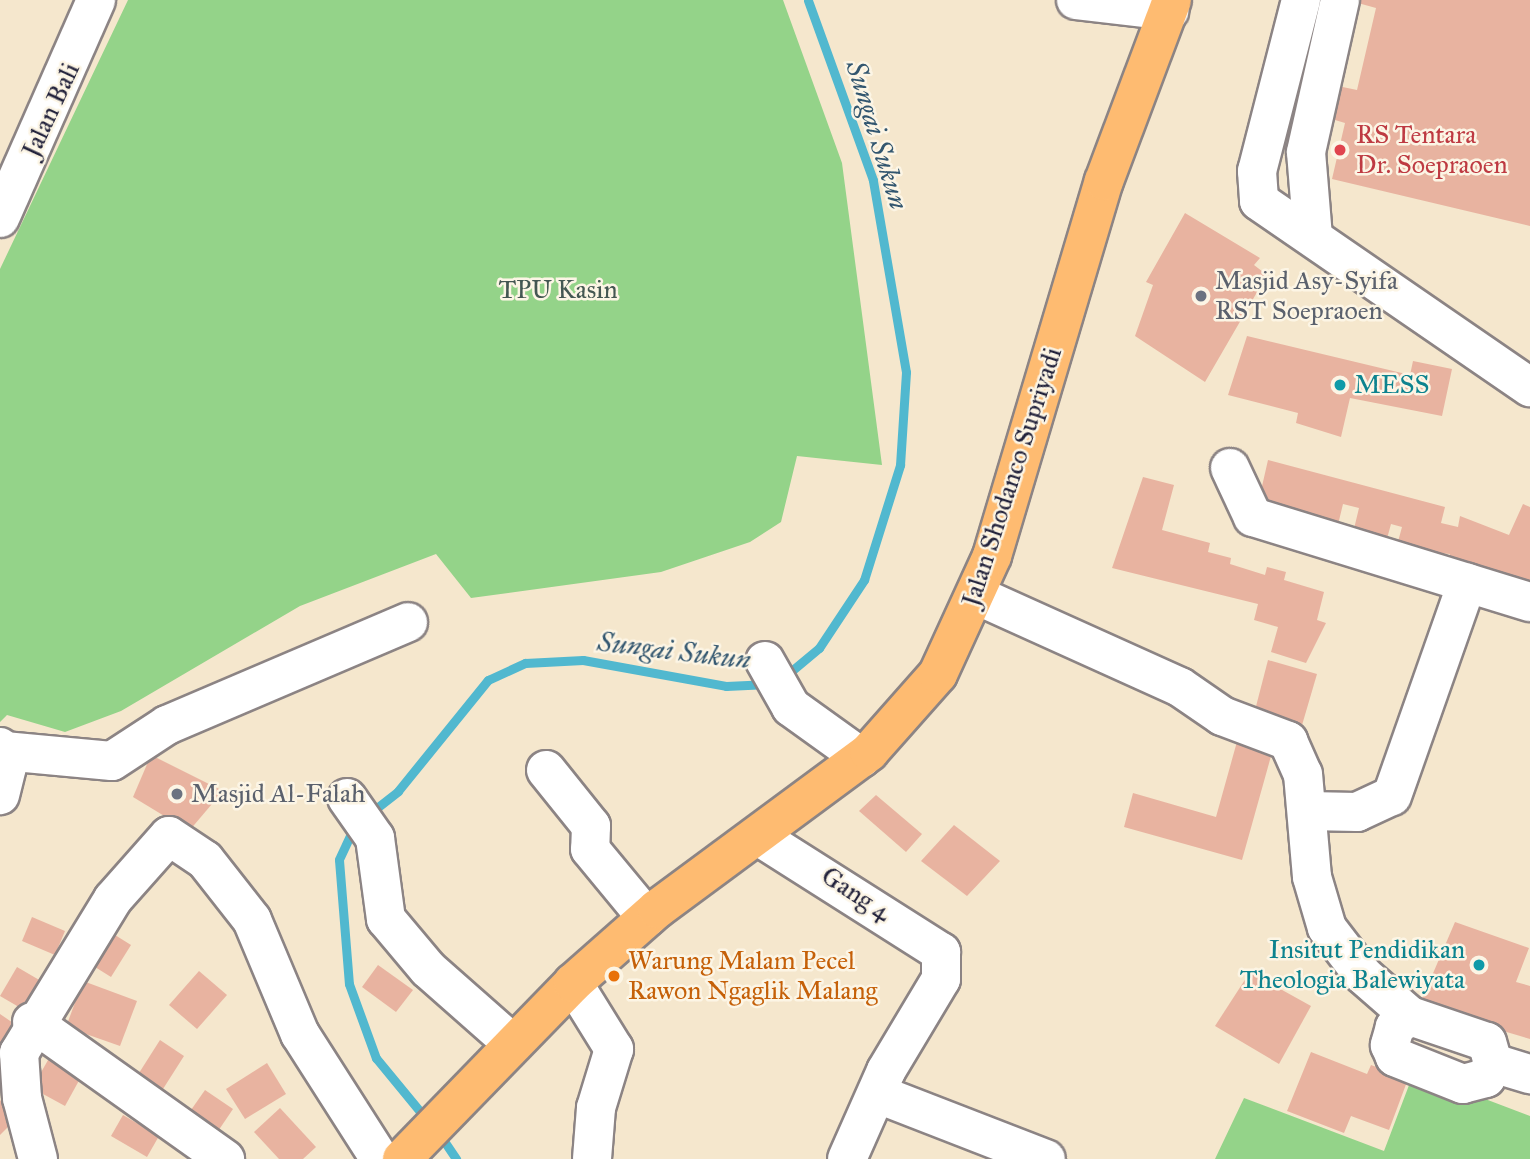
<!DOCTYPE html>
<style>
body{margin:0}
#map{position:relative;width:1530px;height:1159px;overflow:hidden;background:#f5e7cd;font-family:"IM FELL Great Primer",serif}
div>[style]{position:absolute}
.green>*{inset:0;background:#94d389}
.stream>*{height:9px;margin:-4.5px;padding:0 4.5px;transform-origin:4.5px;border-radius:4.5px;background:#51b8cf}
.building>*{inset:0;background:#e8b3a0}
.roads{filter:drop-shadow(2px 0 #8c8484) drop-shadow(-2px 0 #8c8484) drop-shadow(0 2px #8c8484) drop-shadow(0 -2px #8c8484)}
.minor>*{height:38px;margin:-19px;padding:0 19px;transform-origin:19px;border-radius:19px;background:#fff}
.major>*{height:38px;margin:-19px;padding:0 19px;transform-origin:19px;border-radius:19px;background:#febb71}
.dots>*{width:19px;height:19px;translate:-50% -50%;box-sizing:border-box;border:4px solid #fcf5e5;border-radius:50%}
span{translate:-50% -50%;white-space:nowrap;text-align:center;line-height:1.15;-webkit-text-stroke:5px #fcf5e5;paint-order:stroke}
.street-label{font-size:26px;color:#22223b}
.health-label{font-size:26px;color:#be3a42}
.left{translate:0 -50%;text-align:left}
.worship-label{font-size:26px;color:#5b616d}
.park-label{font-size:26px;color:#445752}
.culture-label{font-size:26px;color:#0d838f}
.right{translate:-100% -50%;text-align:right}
.food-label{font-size:26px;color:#c56008}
.water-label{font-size:28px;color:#32566f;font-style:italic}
</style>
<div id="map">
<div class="green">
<i style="clip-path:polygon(128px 0,783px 0,842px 163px,882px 465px,797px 456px,781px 522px,750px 542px,661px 572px,471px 598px,436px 554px,300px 606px,121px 711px,65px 732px,7px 715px,0 722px,0 269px)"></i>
<i style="clip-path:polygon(1414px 1072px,1530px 1116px,1530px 1159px,1215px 1159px,1244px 1098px,1384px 1151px)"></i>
</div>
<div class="stream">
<i style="left:783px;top:678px;width:47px;rotate:-39.8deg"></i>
<i style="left:819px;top:648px;width:82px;rotate:-56.5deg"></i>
<i style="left:864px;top:580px;width:121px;rotate:-72.6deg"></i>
<i style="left:900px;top:465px;width:93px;rotate:-86.3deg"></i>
<i style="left:906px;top:372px;width:195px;rotate:-99.8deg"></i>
<i style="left:873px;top:180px;width:191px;rotate:-109.9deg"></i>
<i style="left:369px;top:814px;width:37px;rotate:-38deg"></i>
<i style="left:398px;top:791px;width:143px;rotate:-51deg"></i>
<i style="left:488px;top:680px;width:41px;rotate:-24.7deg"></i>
<i style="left:525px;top:663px;width:58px;rotate:-3deg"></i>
<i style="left:583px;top:660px;width:145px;rotate:10.3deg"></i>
<i style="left:726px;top:686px;width:41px;rotate:-2.8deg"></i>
<i style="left:355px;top:825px;width:38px;rotate:115deg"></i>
<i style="left:339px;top:860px;width:124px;rotate:85.4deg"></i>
<i style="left:349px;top:984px;width:79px;rotate:70deg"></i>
<i style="left:376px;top:1058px;width:82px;rotate:50.5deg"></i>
<i style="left:440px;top:1135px;width:29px;rotate:56deg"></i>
</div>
<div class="building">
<i style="clip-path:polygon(1347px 0,1530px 0,1530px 226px,1332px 179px,1345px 123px,1325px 117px,1333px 85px,1357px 90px,1376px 8px)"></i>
<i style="clip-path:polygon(1185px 213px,1260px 258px,1254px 265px,1267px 275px,1205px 382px,1135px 336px,1153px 285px,1146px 282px)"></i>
<i style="clip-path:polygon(1247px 336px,1410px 375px,1413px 361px,1452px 369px,1442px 416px,1350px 398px,1341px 437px,1296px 423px,1298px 413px,1228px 395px)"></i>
<i style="clip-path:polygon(1268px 460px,1445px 507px,1441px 523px,1458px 527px,1460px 516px,1509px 535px,1523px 504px,1530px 507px,1530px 585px,1448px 562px,1450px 554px,1396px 549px,1402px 527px,1391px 524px,1385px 546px,1352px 537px,1359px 508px,1343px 504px,1335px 537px,1255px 517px)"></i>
<i style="clip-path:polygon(1143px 477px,1174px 485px,1162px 530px,1210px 543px,1208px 552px,1231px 558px,1230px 564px,1265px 575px,1267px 567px,1286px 572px,1284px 580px,1324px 592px,1317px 620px,1326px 623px,1306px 663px,1271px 652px,1278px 627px,1254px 620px,1258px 604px,1112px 568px)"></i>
<i style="clip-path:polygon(1268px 660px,1317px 674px,1300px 732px,1253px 718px)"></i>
<i style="clip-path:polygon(1238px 738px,1273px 749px,1242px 860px,1124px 827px,1133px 793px,1216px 817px)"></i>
<i style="clip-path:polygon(151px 755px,223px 791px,189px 831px,133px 797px)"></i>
<i style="clip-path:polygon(876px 795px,922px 834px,906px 852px,859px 811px)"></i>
<i style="clip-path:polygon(954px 825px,1000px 861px,967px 896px,921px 861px)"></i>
<i style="clip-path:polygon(32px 917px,65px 931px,55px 955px,22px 941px)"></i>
<i style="clip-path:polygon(1455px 922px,1529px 948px,1516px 982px,1530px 986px,1530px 1039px,1419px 1006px)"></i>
<i style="clip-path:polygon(99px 925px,131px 945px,111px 977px,79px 957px)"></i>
<i style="clip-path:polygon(378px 965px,413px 990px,396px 1012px,362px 987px)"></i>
<i style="clip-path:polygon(17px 967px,41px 981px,24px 1010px,0 996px)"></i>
<i style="clip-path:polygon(199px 971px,227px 995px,197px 1029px,169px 1005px)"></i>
<i style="clip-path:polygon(1250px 972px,1311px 1006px,1279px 1064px,1215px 1026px)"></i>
<i style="clip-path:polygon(83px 981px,137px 1001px,120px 1046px,66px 1027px)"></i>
<i style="clip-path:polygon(0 1014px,19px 1027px,0 1055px)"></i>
<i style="clip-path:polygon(160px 1040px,184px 1056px,156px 1100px,132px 1084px)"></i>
<i style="clip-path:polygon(55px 1048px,87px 1066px,65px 1106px,32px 1088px)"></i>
<i style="clip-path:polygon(1311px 1052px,1367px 1074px,1371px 1065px,1408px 1079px,1389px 1130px,1351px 1116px,1344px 1133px,1287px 1111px)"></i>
<i style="clip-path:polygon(267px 1063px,286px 1094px,245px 1119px,226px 1089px)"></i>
<i style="clip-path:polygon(205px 1090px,233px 1109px,212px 1140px,184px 1120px)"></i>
<i style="clip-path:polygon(0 1100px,17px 1118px,0 1135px)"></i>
<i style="clip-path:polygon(280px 1108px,316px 1147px,303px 1159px,279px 1159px,254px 1132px)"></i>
<i style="clip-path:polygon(123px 1115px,159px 1136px,147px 1157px,111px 1136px)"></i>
</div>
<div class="roads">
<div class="minor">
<i style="left:1076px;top:0;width:94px;rotate:6.7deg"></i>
<i style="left:1301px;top:0;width:177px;rotate:104.4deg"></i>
<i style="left:1257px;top:171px;width:30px;rotate:86deg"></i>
<i style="left:1259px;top:201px;width:329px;rotate:34.5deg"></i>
<i style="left:0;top:218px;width:238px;rotate:-66.2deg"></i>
<i style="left:1313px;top:237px;width:85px;rotate:-94.7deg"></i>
<i style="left:1306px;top:152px;width:156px;rotate:-77.4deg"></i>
<i style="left:1230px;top:468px;width:54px;rotate:64.9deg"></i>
<i style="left:1253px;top:517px;width:290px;rotate:17.1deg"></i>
<i style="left:976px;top:595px;width:224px;rotate:24.3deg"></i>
<i style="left:1180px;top:687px;width:51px;rotate:34.6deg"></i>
<i style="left:1222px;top:716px;width:71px;rotate:20.7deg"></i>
<i style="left:1288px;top:741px;width:36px;rotate:66deg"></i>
<i style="left:1303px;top:774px;width:103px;rotate:85deg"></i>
<i style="left:1312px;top:877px;width:53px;rotate:73.6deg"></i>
<i style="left:1327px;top:928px;width:59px;rotate:52.5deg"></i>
<i style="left:1363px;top:975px;width:62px;rotate:41.1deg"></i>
<i style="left:1410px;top:1016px;width:81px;rotate:18.7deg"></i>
<i style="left:1487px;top:1042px;width:22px;rotate:74deg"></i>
<i style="left:1493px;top:1063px;width:39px;rotate:17deg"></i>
<i style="left:765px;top:661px;width:53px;rotate:60.5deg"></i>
<i style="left:791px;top:707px;width:87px;rotate:35.7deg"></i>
<i style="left:0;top:747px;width:21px;rotate:71deg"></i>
<i style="left:7px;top:767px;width:29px;rotate:104deg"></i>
<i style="left:4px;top:751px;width:108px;rotate:5.3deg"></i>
<i style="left:112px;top:761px;width:66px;rotate:-33.2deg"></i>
<i style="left:167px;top:725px;width:262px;rotate:-23.1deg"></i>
<i style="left:546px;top:770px;width:72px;rotate:51.2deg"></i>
<i style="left:591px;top:826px;width:23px;rotate:92deg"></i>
<i style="left:590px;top:849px;width:89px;rotate:50.4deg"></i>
<i style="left:347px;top:798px;width:49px;rotate:55deg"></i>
<i style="left:375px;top:838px;width:82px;rotate:82.3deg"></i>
<i style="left:386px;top:919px;width:65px;rotate:50deg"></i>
<i style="left:428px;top:969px;width:113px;rotate:41.4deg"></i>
<i style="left:1308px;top:811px;width:49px;rotate:1.2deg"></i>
<i style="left:1357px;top:812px;width:38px;rotate:-25deg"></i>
<i style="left:1392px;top:796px;width:226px;rotate:-70.6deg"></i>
<i style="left:758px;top:836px;width:217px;rotate:32.4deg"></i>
<i style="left:941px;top:952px;width:27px;rotate:90deg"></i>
<i style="left:941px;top:979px;width:107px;rotate:120.9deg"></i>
<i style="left:886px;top:1071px;width:96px;rotate:113.9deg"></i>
<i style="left:573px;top:983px;width:78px;rotate:58.2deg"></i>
<i style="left:614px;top:1049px;width:62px;rotate:107deg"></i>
<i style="left:596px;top:1108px;width:51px;rotate:94.5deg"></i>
<i style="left:1410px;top:1016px;width:19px;rotate:144deg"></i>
<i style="left:1395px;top:1027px;width:19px;rotate:106deg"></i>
<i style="left:1390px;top:1045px;width:13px;rotate:67deg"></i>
<i style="left:1395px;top:1057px;width:73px;rotate:21.7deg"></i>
<i style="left:1463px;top:1084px;width:24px;rotate:-15deg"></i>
<i style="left:1486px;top:1078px;width:17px;rotate:-65deg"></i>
<i style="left:32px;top:1022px;width:237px;rotate:35.4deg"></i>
<i style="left:878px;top:1094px;width:180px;rotate:21.2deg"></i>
<i style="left:38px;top:1159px;width:63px;rotate:-104.7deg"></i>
<i style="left:22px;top:1098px;width:45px;rotate:-93.8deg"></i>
<i style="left:19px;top:1053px;width:180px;rotate:-58.6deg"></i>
<i style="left:113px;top:899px;width:84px;rotate:-48.4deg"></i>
<i style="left:169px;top:836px;width:43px;rotate:33.7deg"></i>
<i style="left:205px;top:860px;width:76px;rotate:51.9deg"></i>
<i style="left:252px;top:920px;width:124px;rotate:67.2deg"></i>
<i style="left:300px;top:1034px;width:148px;rotate:57.4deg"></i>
</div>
<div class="major">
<i style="left:402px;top:1159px;width:245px;rotate:-45.8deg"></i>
<i style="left:573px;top:983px;width:112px;rotate:-41.4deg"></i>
<i style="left:657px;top:909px;width:264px;rotate:-36.5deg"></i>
<i style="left:869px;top:752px;width:104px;rotate:-48.5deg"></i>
<i style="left:938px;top:674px;width:130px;rotate:-65.4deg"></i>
<i style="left:992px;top:556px;width:391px;rotate:-73.4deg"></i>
<i style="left:1104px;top:181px;width:193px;rotate:-69.4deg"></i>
</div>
</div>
<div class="dots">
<i style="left:1340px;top:150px;background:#e0444e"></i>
<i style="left:1201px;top:296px;background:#6b7280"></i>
<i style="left:1340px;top:385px;background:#0f9aa8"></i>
<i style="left:177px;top:794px;background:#6b7280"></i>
<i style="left:1479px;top:965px;background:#0f9aa8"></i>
<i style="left:614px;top:976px;background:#e8710a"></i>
</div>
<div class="street-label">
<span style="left:51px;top:110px;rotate:-65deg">Jalan Bali</span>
<span style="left:1012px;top:477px;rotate:-72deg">Jalan Shodanco Supriyadi</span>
<span style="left:856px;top:894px;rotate:33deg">Gang 4</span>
</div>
<div class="health-label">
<span class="left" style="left:1356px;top:150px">RS Tentara<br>Dr. Soepraoen</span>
</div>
<div class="worship-label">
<span class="left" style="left:1215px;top:296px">Masjid Asy-Syifa<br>RST Soepraoen</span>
<span class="left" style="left:191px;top:794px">Masjid Al-Falah</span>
</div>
<div class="park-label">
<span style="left:558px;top:290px">TPU Kasin</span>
</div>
<div class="culture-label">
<span class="left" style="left:1354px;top:385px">MESS</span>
<span class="right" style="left:1465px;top:965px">Insitut Pendidikan<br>Theologia Balewiyata</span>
</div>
<div class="food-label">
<span class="left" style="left:628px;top:976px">Warung Malam Pecel<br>Rawon Ngaglik Malang</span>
</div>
<div class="water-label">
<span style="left:877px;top:135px;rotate:73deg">Sungai Sukun</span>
<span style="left:674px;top:651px;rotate:7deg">Sungai Sukun</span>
</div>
</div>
